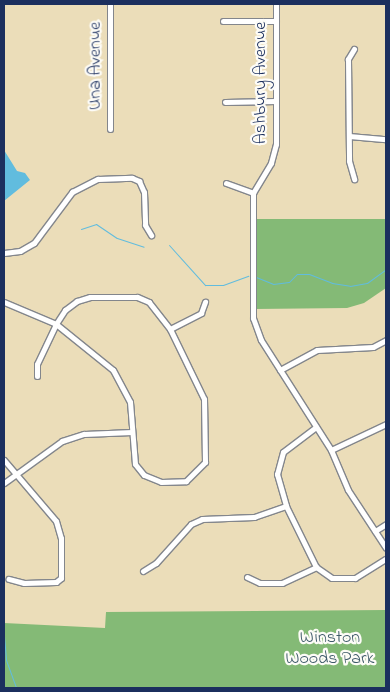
<!DOCTYPE html>
<style>
body{margin:0}
#map{position:relative;width:390px;height:692px;overflow:hidden;background:#ebddb9;font-family:"Indie Flower",sans-serif}
div>[style]{position:absolute}
.forest>*{inset:0;background:#84ba76}
.water>*{inset:0;background:#61bcde}
.stream>*{height:1px;margin:-0.5px;padding:0 0.5px;transform-origin:0.5px;border-radius:0.5px;background:#61bcde}
.roads{filter:drop-shadow(1px 0 #83868c) drop-shadow(-1px 0 #83868c) drop-shadow(0 1px #83868c) drop-shadow(0 -1px #83868c)}
.minor>*{height:5px;margin:-2.5px;padding:0 2.5px;transform-origin:2.5px;border-radius:2.5px;background:#fff}
span{translate:-50% -50%;white-space:nowrap;text-align:center;line-height:1.15;-webkit-text-stroke:4.5px #fdfcf7;paint-order:stroke}
.street-label{font-size:18px;color:#1b2f5e}
.park-label{font-size:18px;color:#3e5a69}
.frame{position:absolute;inset:0;border:5px solid #1b2f5e;pointer-events:none}
</style>
<div id="map">
<div class="forest">
<i style="clip-path:polygon(255px 219px,386px 219px,386px 288px,364px 303px,347px 308px,255px 309px)"></i>
<i style="clip-path:polygon(386px 610px,386px 688px,4px 688px,4px 623px,105px 628px,106px 612px)"></i>
</div>
<div class="water">
<i style="clip-path:polygon(4px 150px,17px 171px,25px 173px,30px 180px,4px 201px)"></i>
</div>
<div class="stream">
<i style="left:81px;top:229px;width:16px;rotate:-18deg"></i>
<i style="left:96px;top:224px;width:25px;rotate:34deg"></i>
<i style="left:117px;top:238px;width:28px;rotate:18deg"></i>
<i style="left:169px;top:245px;width:54px;rotate:48deg"></i>
<i style="left:205px;top:285px;width:18px"></i>
<i style="left:223px;top:285px;width:27px;rotate:-20deg"></i>
<i style="left:256px;top:277px;width:18px;rotate:22deg"></i>
<i style="left:273px;top:284px;width:16px;rotate:-7deg"></i>
<i style="left:289px;top:282px;width:11px;rotate:-45deg"></i>
<i style="left:297px;top:274px;width:12px"></i>
<i style="left:309px;top:274px;width:25px;rotate:21deg"></i>
<i style="left:332px;top:283px;width:18px;rotate:9deg"></i>
<i style="left:350px;top:286px;width:17px;rotate:-10deg"></i>
<i style="left:367px;top:283px;width:24px;rotate:-36deg"></i>
<i style="left:4px;top:636px;width:24px;rotate:85deg"></i>
<i style="left:6px;top:660px;width:30px;rotate:70deg"></i>
</div>
<div class="roads">
<div class="minor">
<i style="left:276px;top:4px;width:140px;rotate:90deg"></i>
<i style="left:276px;top:144px;width:20px;rotate:105deg"></i>
<i style="left:271px;top:163px;width:35px;rotate:121deg"></i>
<i style="left:253px;top:193px;width:125px;rotate:90deg"></i>
<i style="left:253px;top:318px;width:23px;rotate:70deg"></i>
<i style="left:261px;top:340px;width:130px;rotate:57.5deg"></i>
<i style="left:331px;top:450px;width:43px;rotate:67deg"></i>
<i style="left:348px;top:490px;width:69px;rotate:56.8deg"></i>
<i style="left:223px;top:21px;width:53px"></i>
<i style="left:354px;top:49px;width:12px;rotate:121deg"></i>
<i style="left:348px;top:59px;width:102px;rotate:89.4deg"></i>
<i style="left:349px;top:161px;width:19px;rotate:74deg"></i>
<i style="left:225px;top:102px;width:51px;rotate:-1.1deg"></i>
<i style="left:110px;top:129px;width:125px;rotate:-90deg"></i>
<i style="left:349px;top:136px;width:37px;rotate:5deg"></i>
<i style="left:226px;top:183px;width:29px;rotate:20deg"></i>
<i style="left:4px;top:253px;width:16px;rotate:-7deg"></i>
<i style="left:20px;top:251px;width:16px;rotate:-30deg"></i>
<i style="left:34px;top:243px;width:64px;rotate:-53.3deg"></i>
<i style="left:72px;top:192px;width:29px;rotate:-27deg"></i>
<i style="left:98px;top:179px;width:34px;rotate:-2deg"></i>
<i style="left:132px;top:178px;width:8px;rotate:23deg"></i>
<i style="left:139px;top:181px;width:12px;rotate:66deg"></i>
<i style="left:144px;top:192px;width:33px;rotate:88deg"></i>
<i style="left:145px;top:225px;width:12px;rotate:59deg"></i>
<i style="left:4px;top:302px;width:56px;rotate:22.9deg"></i>
<i style="left:56px;top:324px;width:73px;rotate:38.9deg"></i>
<i style="left:113px;top:370px;width:36px;rotate:62deg"></i>
<i style="left:130px;top:402px;width:62px;rotate:85.4deg"></i>
<i style="left:135px;top:464px;width:14px;rotate:51deg"></i>
<i style="left:144px;top:475px;width:18px;rotate:22deg"></i>
<i style="left:161px;top:482px;width:25px;rotate:-2deg"></i>
<i style="left:186px;top:481px;width:27px;rotate:-45deg"></i>
<i style="left:205px;top:462px;width:63px;rotate:-90.9deg"></i>
<i style="left:204px;top:399px;width:78px;rotate:-115.9deg"></i>
<i style="left:170px;top:329px;width:34px;rotate:-128deg"></i>
<i style="left:149px;top:302px;width:13px;rotate:-157deg"></i>
<i style="left:137px;top:297px;width:47px;rotate:180deg"></i>
<i style="left:90px;top:297px;width:14px;rotate:163deg"></i>
<i style="left:77px;top:301px;width:15px;rotate:143deg"></i>
<i style="left:65px;top:310px;width:17px;rotate:123deg"></i>
<i style="left:56px;top:324px;width:44px;rotate:115.4deg"></i>
<i style="left:37px;top:364px;width:12px;rotate:90deg"></i>
<i style="left:170px;top:329px;width:35px;rotate:-27deg"></i>
<i style="left:201px;top:313px;width:12px;rotate:-70deg"></i>
<i style="left:280px;top:370px;width:42px;rotate:-28.4deg"></i>
<i style="left:317px;top:350px;width:56px;rotate:-3.1deg"></i>
<i style="left:373px;top:347px;width:15px;rotate:-28deg"></i>
<i style="left:316px;top:427px;width:41px;rotate:142.9deg"></i>
<i style="left:283px;top:452px;width:23px;rotate:105deg"></i>
<i style="left:277px;top:474px;width:33px;rotate:74deg"></i>
<i style="left:286px;top:506px;width:68px;rotate:63.8deg"></i>
<i style="left:316px;top:567px;width:19px;rotate:35deg"></i>
<i style="left:332px;top:578px;width:23px"></i>
<i style="left:355px;top:578px;width:36px;rotate:-32deg"></i>
<i style="left:331px;top:450px;width:61px;rotate:-25.3deg"></i>
<i style="left:4px;top:460px;width:80px;rotate:49.6deg"></i>
<i style="left:56px;top:521px;width:18px;rotate:74deg"></i>
<i style="left:61px;top:538px;width:40px;rotate:90deg"></i>
<i style="left:61px;top:578px;width:6px;rotate:141deg"></i>
<i style="left:56px;top:582px;width:32px;rotate:178deg"></i>
<i style="left:24px;top:583px;width:16px;rotate:-165deg"></i>
<i style="left:4px;top:483px;width:72px;rotate:-35.9deg"></i>
<i style="left:62px;top:441px;width:23px;rotate:-18deg"></i>
<i style="left:84px;top:434px;width:48px;rotate:-2.4deg"></i>
<i style="left:375px;top:531px;width:13px;rotate:-32deg"></i>
<i style="left:143px;top:571px;width:15px;rotate:-32deg"></i>
<i style="left:156px;top:563px;width:52px;rotate:-48.1deg"></i>
<i style="left:191px;top:524px;width:12px;rotate:-24deg"></i>
<i style="left:202px;top:519px;width:52px;rotate:-2.2deg"></i>
<i style="left:254px;top:517px;width:34px;rotate:-19deg"></i>
<i style="left:247px;top:577px;width:14px;rotate:25deg"></i>
<i style="left:260px;top:583px;width:22px"></i>
<i style="left:282px;top:583px;width:38px;rotate:-25deg"></i>
</div>
</div>
<div class="street-label">
<span style="left:96px;top:66px;rotate:-90deg">Una Avenue</span>
<span style="left:261px;top:83px;rotate:-90deg">Ashbury Avenue</span>
</div>
<div class="park-label">
<span style="left:330px;top:649px">Winston<br>Woods Park</span>
</div>
<div class="frame"></div>
</div>
